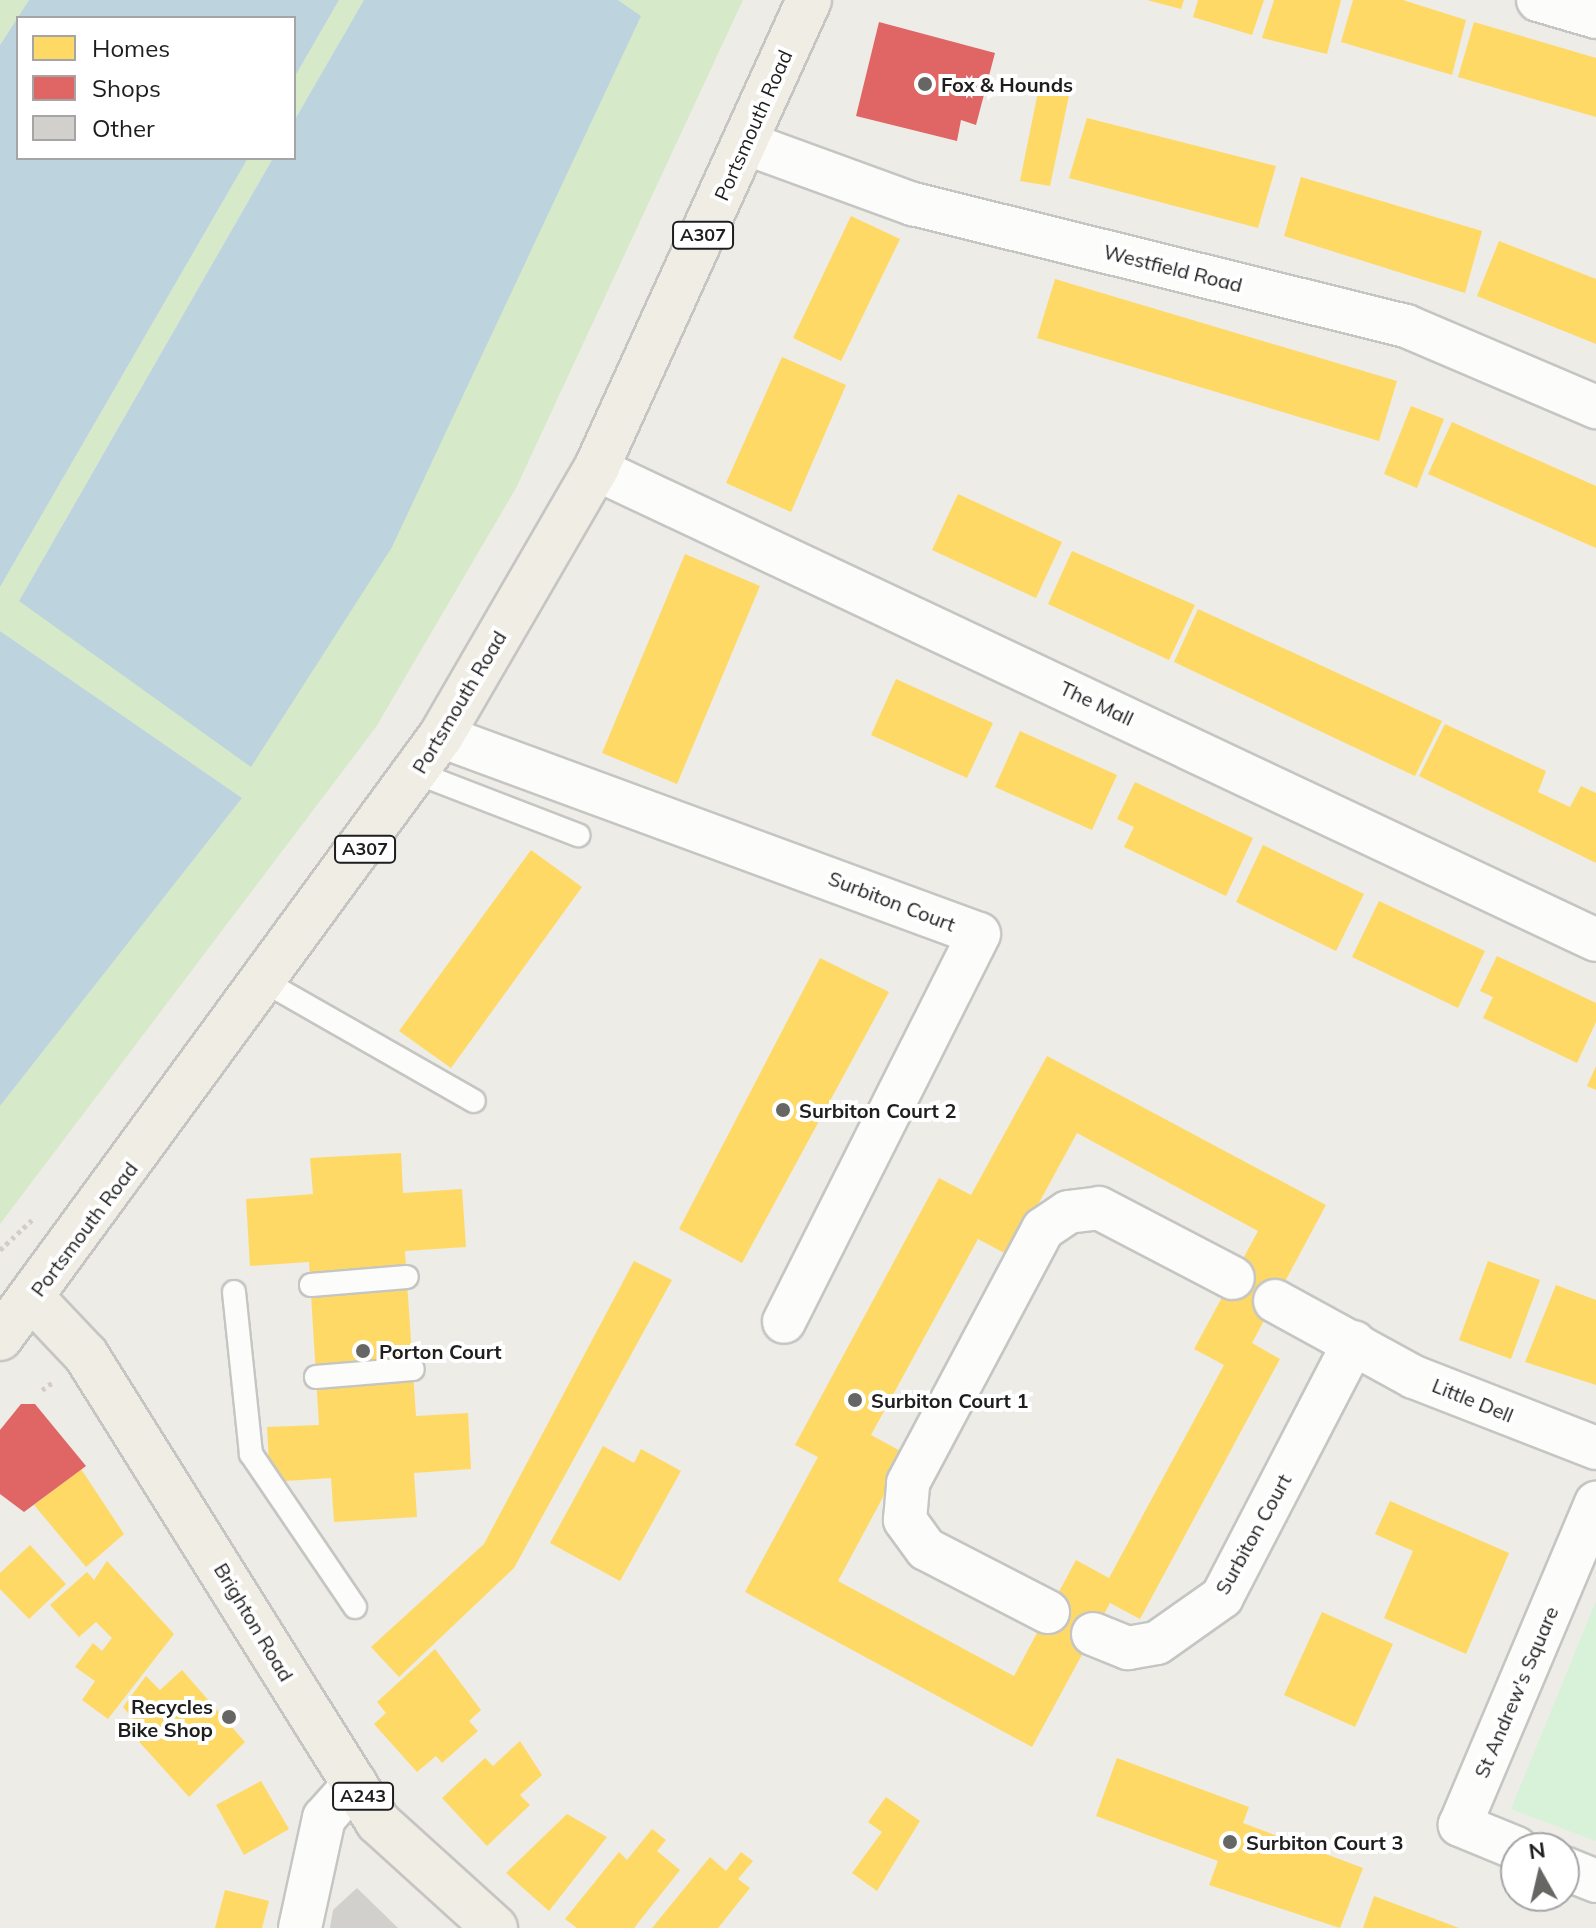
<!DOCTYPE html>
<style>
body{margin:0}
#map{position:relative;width:1596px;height:1928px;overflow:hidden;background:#edece7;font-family:Mulish,sans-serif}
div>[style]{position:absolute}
.grass>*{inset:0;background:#d6e9c8}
.park>*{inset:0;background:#d7f2d9}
.water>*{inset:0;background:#bdd4de}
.homes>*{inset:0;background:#ffd966}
.shops>*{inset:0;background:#e06666}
.building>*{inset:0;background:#d2d0cc}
.path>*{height:5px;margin-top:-2.5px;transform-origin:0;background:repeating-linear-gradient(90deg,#d6cbc7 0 4px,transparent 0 8px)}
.roads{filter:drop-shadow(2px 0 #c5c5c3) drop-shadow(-2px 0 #c5c5c3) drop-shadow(0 2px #c5c5c3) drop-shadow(0 -2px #c5c5c3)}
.service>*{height:22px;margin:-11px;padding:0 11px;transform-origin:11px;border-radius:11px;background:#fcfcfb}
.minor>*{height:42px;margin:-21px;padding:0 21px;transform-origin:21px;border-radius:21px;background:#fcfcfb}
.primary>*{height:44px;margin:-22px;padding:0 22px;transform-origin:22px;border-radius:22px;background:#f0ede5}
.dots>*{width:22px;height:22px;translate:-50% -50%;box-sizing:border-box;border:4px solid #fff;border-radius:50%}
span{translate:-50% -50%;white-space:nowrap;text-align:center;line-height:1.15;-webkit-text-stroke:8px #fff;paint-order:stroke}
.shield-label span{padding:2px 6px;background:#fff;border:2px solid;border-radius:6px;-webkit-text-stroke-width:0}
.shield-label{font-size:18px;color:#1e1e1e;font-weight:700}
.poi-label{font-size:20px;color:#1e1e1e;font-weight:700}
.left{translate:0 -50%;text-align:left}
.right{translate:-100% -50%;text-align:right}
.street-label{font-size:20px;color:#1e1e1e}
.legend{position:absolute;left:16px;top:16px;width:280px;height:144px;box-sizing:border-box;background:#fff;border:2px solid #a5a5a5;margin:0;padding:10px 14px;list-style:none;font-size:24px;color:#1e1e1e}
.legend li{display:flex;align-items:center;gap:16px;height:40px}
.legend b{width:40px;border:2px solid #a5a5a5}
.north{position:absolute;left:1500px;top:1832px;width:80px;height:80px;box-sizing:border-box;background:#fff;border:2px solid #a5a5a5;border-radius:50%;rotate:352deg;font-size:22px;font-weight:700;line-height:32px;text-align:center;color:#1e1e1e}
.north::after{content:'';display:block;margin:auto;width:28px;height:36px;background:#666664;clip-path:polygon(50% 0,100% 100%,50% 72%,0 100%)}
</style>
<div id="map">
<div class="grass">
<i style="clip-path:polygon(0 0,29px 0,0 45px)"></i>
<i style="clip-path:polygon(339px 0,364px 0,294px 121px,294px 78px)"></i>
<i style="clip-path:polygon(618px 0,743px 0,516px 488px,376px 727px,0 1224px,0 1106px,242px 798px,0 631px,0 587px,248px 158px,273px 158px,19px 601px,641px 16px)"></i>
</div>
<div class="park">
<i style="clip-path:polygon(1596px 1601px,1596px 1841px,1511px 1809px)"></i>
</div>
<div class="water">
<i style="clip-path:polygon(29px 0,339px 0,294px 78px,294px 18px,18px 18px,18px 158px,248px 158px,0 587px,0 45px)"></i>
<i style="clip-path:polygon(364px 0,618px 0,641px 16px,392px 547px,251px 767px,19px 601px,273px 158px,294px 158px,294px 121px)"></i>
<i style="clip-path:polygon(0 631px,242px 798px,0 1106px)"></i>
</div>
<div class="homes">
<i style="clip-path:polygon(1147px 0,1184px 0,1181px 9px)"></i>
<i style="clip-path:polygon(1198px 0,1264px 0,1252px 35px,1193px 17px)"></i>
<i style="clip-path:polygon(1274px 0,1341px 0,1327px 54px,1262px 38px)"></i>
<i style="clip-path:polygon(1353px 0,1403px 0,1466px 20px,1452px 75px,1341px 42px)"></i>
<i style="clip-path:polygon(1474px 22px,1596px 58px,1596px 117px,1458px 77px)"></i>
<i style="clip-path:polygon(1039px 87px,1070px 91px,1050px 186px,1020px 181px)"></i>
<i style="clip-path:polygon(1087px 118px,1276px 166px,1258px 228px,1069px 178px)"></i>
<i style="clip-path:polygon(1301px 177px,1482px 231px,1465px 293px,1284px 236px)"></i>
<i style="clip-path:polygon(851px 216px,900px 239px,841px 361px,793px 338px)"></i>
<i style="clip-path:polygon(1499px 241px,1596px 279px,1596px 344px,1477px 296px)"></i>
<i style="clip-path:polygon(1055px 279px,1397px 381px,1379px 441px,1037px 338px)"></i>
<i style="clip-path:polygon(782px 357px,846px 385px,791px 512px,726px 483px)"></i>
<i style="clip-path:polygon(1411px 406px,1444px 419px,1417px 488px,1384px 474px)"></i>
<i style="clip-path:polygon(1452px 422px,1596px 486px,1596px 548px,1428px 474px)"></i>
<i style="clip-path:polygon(958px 494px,1062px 542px,1036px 598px,932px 550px)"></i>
<i style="clip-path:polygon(1072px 551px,1195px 605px,1169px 660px,1048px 604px)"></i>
<i style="clip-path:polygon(685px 554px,760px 586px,677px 784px,602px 753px)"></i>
<i style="clip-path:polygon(1198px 609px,1442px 721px,1415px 776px,1174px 662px)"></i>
<i style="clip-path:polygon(896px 679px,993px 723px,967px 778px,871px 735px)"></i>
<i style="clip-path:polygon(1445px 724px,1546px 771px,1538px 792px,1570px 807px,1581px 786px,1596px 793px,1596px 863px,1419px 776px)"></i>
<i style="clip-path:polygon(1020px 731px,1117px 775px,1092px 830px,995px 787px)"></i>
<i style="clip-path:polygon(1135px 782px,1253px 838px,1226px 896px,1124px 847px,1134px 827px,1117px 819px)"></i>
<i style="clip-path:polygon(1263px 845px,1364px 894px,1336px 951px,1236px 902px)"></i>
<i style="clip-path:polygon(531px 850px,582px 887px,451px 1068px,399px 1031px)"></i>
<i style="clip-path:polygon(1379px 901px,1485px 951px,1458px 1008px,1352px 957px)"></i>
<i style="clip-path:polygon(1497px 956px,1596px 1003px,1596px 1022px,1577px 1063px,1483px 1018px,1493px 997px,1480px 991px)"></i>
<i style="clip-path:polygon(820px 958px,889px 992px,742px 1263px,679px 1229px)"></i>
<i style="clip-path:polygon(evenodd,1047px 1056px,1326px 1205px,1252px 1343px,1280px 1359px,1140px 1619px,1110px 1603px,1032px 1747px,745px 1592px,818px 1457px,795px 1445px,939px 1178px,971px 1195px,1047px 1056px,1077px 1133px,1258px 1231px,1194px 1349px,1224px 1365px,1109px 1578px,1076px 1560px,1014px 1676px,838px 1581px,906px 1454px,871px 1435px,978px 1239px,1010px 1256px,1077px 1133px)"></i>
<i style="clip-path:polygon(1596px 1066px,1596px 1090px,1587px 1086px)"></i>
<i style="clip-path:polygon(401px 1153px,403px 1193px,462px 1189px,466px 1247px,405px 1251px,416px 1416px,468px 1413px,471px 1469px,414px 1473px,417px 1517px,334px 1522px,331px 1478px,270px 1482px,267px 1427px,319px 1425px,309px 1262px,250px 1266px,246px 1199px,313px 1194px,310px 1158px)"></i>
<i style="clip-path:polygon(634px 1261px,672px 1280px,514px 1568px,399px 1677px,371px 1647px,484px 1544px)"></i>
<i style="clip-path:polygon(1488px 1261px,1540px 1280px,1511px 1359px,1459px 1340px)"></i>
<i style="clip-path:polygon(1556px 1285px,1596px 1300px,1596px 1385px,1525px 1362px)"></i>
<i style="clip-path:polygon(603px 1446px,634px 1463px,641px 1449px,681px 1471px,620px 1581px,550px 1543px)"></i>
<i style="clip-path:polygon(81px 1469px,124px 1534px,86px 1567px,34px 1505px)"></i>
<i style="clip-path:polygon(1390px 1501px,1509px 1553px,1466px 1654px,1384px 1618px,1413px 1551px,1375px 1534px)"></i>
<i style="clip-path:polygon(30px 1545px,66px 1584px,29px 1619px,0 1589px,0 1573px)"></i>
<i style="clip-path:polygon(107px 1561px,174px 1634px,108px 1719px,82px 1700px,95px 1681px,75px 1667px,93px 1643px,102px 1651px,112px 1638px,96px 1622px,79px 1637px,50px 1605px,87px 1572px,94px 1580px)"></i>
<i style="clip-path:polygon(1322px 1612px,1393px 1644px,1355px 1727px,1284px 1695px)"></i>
<i style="clip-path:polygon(435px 1649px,481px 1710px,469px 1721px,478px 1731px,442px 1763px,436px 1756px,417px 1772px,374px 1724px,386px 1713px,377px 1702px)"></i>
<i style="clip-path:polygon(182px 1670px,245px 1742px,189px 1797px,133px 1735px,140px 1727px,123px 1707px,146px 1676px,160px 1690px)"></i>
<i style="clip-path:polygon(520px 1741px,542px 1775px,520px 1795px,530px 1805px,487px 1846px,442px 1798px,485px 1758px,493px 1766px)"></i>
<i style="clip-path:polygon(1117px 1758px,1249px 1807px,1243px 1823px,1363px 1868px,1340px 1928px,1209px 1885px,1218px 1861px,1096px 1816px)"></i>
<i style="clip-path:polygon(261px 1781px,289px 1829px,244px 1855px,216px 1805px)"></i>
<i style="clip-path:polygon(886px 1797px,920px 1821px,877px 1891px,852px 1873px,882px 1832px,868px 1822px)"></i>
<i style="clip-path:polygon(567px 1814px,607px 1837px,549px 1911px,506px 1873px)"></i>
<i style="clip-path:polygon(652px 1829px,666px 1840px,657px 1851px,680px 1870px,634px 1928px,577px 1928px,565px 1919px,619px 1852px,627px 1860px)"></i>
<i style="clip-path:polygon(741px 1852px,753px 1861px,738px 1879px,750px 1888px,718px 1928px,652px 1928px,710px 1857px,726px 1871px)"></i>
<i style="clip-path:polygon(225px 1890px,269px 1901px,262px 1928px,215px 1928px)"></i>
<i style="clip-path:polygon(1374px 1896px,1459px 1928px,1363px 1928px)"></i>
</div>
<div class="shops">
<i style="clip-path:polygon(879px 22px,995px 53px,976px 125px,961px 120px,957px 141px,856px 116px)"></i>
<i style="clip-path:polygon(21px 1404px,35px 1404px,86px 1466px,24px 1512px,0 1494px,0 1430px)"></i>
</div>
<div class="building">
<i style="clip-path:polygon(357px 1888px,398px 1928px,330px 1928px,333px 1910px)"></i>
</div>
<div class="path">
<i style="left:0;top:1250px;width:47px;rotate:-43.3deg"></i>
<i style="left:42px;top:1390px;width:14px;rotate:-36deg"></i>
</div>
<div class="roads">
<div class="service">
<i style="left:417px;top:773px;width:173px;rotate:21.1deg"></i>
<i style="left:267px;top:983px;width:238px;rotate:29.7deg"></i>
<i style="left:311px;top:1285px;width:96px;rotate:-4.8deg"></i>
<i style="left:234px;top:1292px;width:163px;rotate:84deg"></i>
<i style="left:251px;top:1454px;width:185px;rotate:55.8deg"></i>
<i style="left:316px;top:1377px;width:97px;rotate:-4.7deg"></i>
</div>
<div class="minor">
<i style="left:1538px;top:0;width:60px;rotate:16.3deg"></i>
<i style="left:745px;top:143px;width:179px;rotate:20deg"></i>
<i style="left:913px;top:204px;width:508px;rotate:13.9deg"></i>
<i style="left:1406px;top:326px;width:207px;rotate:23.1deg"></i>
<i style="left:596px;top:469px;width:1105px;rotate:25.22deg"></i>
<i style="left:441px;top:736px;width:573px;rotate:20.21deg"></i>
<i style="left:979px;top:934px;width:434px;rotate:116.7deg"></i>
<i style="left:1275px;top:1301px;width:158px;rotate:28.7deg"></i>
<i style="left:1414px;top:1377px;width:195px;rotate:21.3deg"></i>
<i style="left:1048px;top:1612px;width:137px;rotate:-152.7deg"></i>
<i style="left:926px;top:1549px;width:36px;rotate:-126deg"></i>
<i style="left:905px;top:1520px;width:37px;rotate:-85deg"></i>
<i style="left:908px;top:1483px;width:288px;rotate:-62deg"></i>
<i style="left:1043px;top:1229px;width:30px;rotate:-34deg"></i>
<i style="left:1068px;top:1212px;width:31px;rotate:-7deg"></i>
<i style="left:1099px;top:1208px;width:151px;rotate:27.6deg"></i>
<i style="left:1093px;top:1634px;width:38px;rotate:22deg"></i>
<i style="left:1128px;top:1648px;width:29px;rotate:-10deg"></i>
<i style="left:1157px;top:1643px;width:80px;rotate:-35.3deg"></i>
<i style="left:1222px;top:1597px;width:287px;rotate:-62.6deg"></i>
<i style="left:1516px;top:1848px;width:61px;rotate:-157.7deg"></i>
<i style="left:1460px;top:1825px;width:350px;rotate:-67.1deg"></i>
<i style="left:1564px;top:1868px;width:35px;rotate:22deg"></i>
<i style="left:300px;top:1928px;width:113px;rotate:-77.7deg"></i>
<i style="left:324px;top:1818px;width:47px;rotate:-48.5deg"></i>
</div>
<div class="primary">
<i style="left:33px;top:1299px;width:77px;rotate:46.6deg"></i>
<i style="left:86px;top:1355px;width:551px;rotate:57.98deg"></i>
<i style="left:378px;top:1822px;width:158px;rotate:42.2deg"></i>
<i style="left:0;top:1338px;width:746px;rotate:-53.78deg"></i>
<i style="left:441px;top:736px;width:309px;rotate:-59.9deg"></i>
<i style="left:596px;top:469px;width:515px;rotate:-65.57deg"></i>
</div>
</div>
<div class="dots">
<i style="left:925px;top:84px;background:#666664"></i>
<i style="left:783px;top:1110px;background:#666664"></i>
<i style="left:363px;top:1351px;background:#666664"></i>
<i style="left:855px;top:1400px;background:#666664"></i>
<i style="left:229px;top:1717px;background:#666664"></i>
<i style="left:1230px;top:1842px;background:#666664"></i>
</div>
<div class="shield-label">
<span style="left:703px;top:235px">A307</span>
<span style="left:365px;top:849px">A307</span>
<span style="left:363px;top:1796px">A243</span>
</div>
<div class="poi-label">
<span class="left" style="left:941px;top:84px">Fox &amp; Hounds</span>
<span class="left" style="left:799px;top:1110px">Surbiton Court 2</span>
<span class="left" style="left:379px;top:1351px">Porton Court</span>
<span class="left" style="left:871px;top:1400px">Surbiton Court 1</span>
<span class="right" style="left:213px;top:1718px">Recycles<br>Bike Shop</span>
<span class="left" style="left:1246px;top:1842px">Surbiton Court 3</span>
</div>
<div class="street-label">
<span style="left:753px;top:125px;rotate:-66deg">Portsmouth Road</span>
<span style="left:1173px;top:268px;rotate:14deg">Westfield Road</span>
<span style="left:459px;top:702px;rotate:-59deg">Portsmouth Road</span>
<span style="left:1097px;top:703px;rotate:25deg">The Mall</span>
<span style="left:892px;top:901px;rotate:21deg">Surbiton Court</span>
<span style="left:84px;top:1229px;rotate:-53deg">Portsmouth Road</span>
<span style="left:1473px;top:1400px;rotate:22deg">Little Dell</span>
<span style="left:1253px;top:1534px;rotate:-61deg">Surbiton Court</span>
<span style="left:254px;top:1622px;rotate:59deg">Brighton Road</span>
<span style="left:1516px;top:1692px;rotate:-67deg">St Andrew's Square</span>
</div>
<ul class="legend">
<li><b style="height:22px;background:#ffd966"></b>Homes</li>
<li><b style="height:22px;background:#e06666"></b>Shops</li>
<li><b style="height:22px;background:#d2d0cc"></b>Other</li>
</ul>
<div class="north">N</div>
</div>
